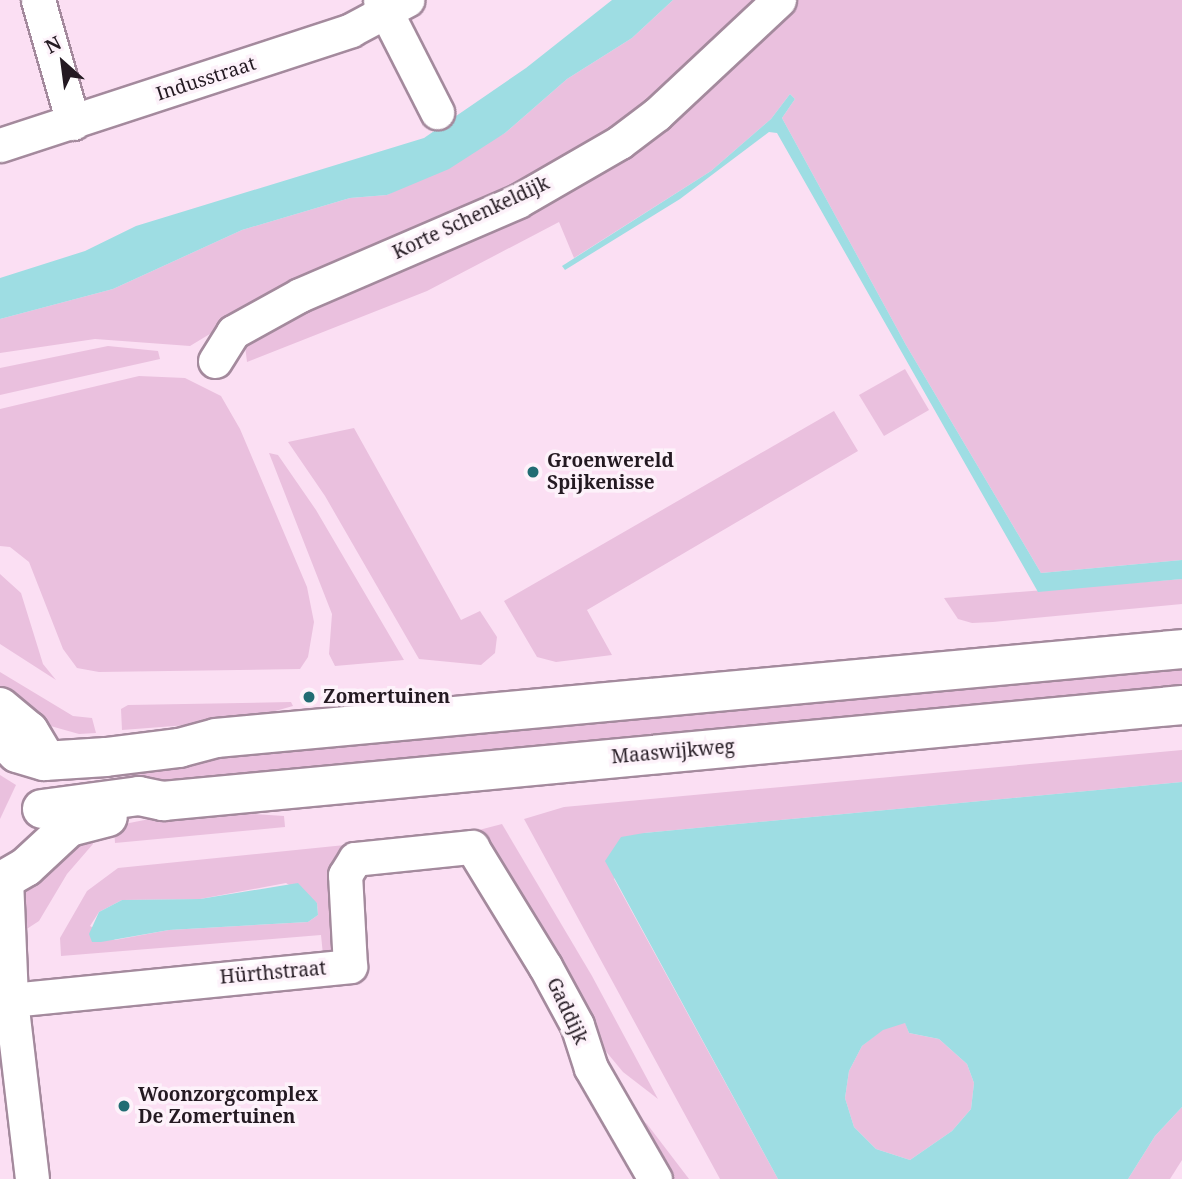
<!DOCTYPE html>
<meta charset="utf-8">
<style>
body{margin:0}
#map{position:relative;width:1182px;height:1179px;overflow:hidden;background:#fbdff3;font-family:"Noto Serif",serif}
div>[style]{position:absolute}
.green>*{inset:0;background:#eac0de}
.water>*{inset:0;background:#9edde3}
.roads{filter:drop-shadow(2px 0 #a48a9d) drop-shadow(-2px 0 #a48a9d) drop-shadow(0 2px #a48a9d) drop-shadow(0 -2px #a48a9d)}
.street>*{height:33px;margin:-16.5px;padding:0 16.5px;transform-origin:16.5px;border-radius:16.5px;background:#fff}
.secondary>*{height:38px;margin:-19px;padding:0 19px;transform-origin:19px;border-radius:19px;background:#fff}
.dots>*{width:19px;height:19px;translate:-50% -50%;box-sizing:border-box;border:4px solid #fdf2fa;border-radius:50%}
span{translate:-50% -50%;white-space:nowrap;text-align:center;line-height:1.15;-webkit-text-stroke:7px #fdf2fa;paint-order:stroke}
.street-label{font-size:19px;color:#241a22}
.poi-label{font-size:19px;color:#241a22;font-weight:700}
.left{translate:0 -50%;text-align:left}
.north{position:absolute;left:28px;top:28px;width:70px;height:70px;-webkit-text-stroke:5px #fdf2fa;paint-order:stroke;rotate:332deg;font-size:19px;font-weight:700;line-height:28px;text-align:center;color:#241a22}
.north::after{content:'';display:block;margin:auto;width:24px;height:32px;background:#241a22;clip-path:polygon(50% 0,100% 100%,50% 72%,0 100%)}
</style>
<div id="map">
<div class="green">
<i style="clip-path:polygon(673px 0,768px 0,575px 162px,256px 306px,190px 346px,95px 339px,0 353px,0 319px,113px 289px,242px 230px,350px 198px,387px 195px,505px 133px,567px 79px,632px 38px)"></i>
<i style="clip-path:polygon(794px 0,1182px 0,1182px 560px,1041px 573px,906px 345px,782px 118px,795px 99px,790px 94px,771px 119px,711px 171px,574px 258px,559px 222px,427px 291px,247px 362px,245px 346px,255px 330px,452px 243px)"></i>
<i style="clip-path:polygon(108px 346px,158px 351px,160px 359px,0 395px,0 368px)"></i>
<i style="clip-path:polygon(905px 369px,929px 410px,884px 436px,859px 395px)"></i>
<i style="clip-path:polygon(139px 376px,185px 378px,221px 396px,240px 429px,307px 587px,314px 622px,308px 657px,300px 669px,99px 672px,77px 668px,63px 649px,29px 562px,10px 547px,0 546px,0 409px)"></i>
<i style="clip-path:polygon(834px 411px,858px 451px,587px 610px,612px 655px,556px 662px,537px 657px,504px 601px)"></i>
<i style="clip-path:polygon(354px 428px,461px 620px,480px 611px,497px 637px,495px 653px,481px 665px,419px 659px,325px 496px,288px 442px)"></i>
<i style="clip-path:polygon(269px 453px,278px 455px,316px 510px,404px 660px,335px 666px,329px 654px,332px 614px)"></i>
<i style="clip-path:polygon(0 574px,21px 593px,43px 664px,56px 680px,0 644px)"></i>
<i style="clip-path:polygon(1182px 579px,1182px 604px,993px 622px,972px 623px,958px 619px,944px 598px)"></i>
<i style="clip-path:polygon(1182px 665px,1182px 690px,127px 789px,124px 763px)"></i>
<i style="clip-path:polygon(0 672px,73px 716px,92px 718px,96px 733px,79px 734px,47px 725px,0 694px)"></i>
<i style="clip-path:polygon(291px 702px,293px 706px,240px 721px,122px 730px,121px 709px,128px 705px)"></i>
<i style="clip-path:polygon(1182px 750px,1182px 782px,644px 833px,614px 879px,778px 1179px,720px 1179px,524px 819px,564px 807px)"></i>
<i style="clip-path:polygon(0 775px,16px 785px,0 819px)"></i>
<i style="clip-path:polygon(237px 813px,284px 816px,285px 827px,115px 843px,114px 826px,170px 815px)"></i>
<i style="clip-path:polygon(502px 824px,592px 976px,658px 1099px,623px 1072px,594px 1037px,481px 851px,479px 830px)"></i>
<i style="clip-path:polygon(92px 830px,93px 844px,67px 874px,39px 921px,19px 934px,19px 896px,26px 885px)"></i>
<i style="clip-path:polygon(evenodd,345px 845px,334px 859px,336px 946px,330px 953px,323px 955px,321px 935px,61px 956px,60px 938px,87px 891px,118px 868px,345px 845px,286px 883px,317px 903px,318px 915px,308px 922px,169px 930px,115px 940px,90px 926px,99px 912px,122px 900px,200px 899px,286px 883px)"></i>
<i style="clip-path:polygon(905px 1022px,909px 1033px,939px 1039px,967px 1064px,974px 1083px,971px 1109px,952px 1131px,910px 1160px,876px 1149px,854px 1127px,845px 1098px,849px 1071px,862px 1046px,883px 1029px)"></i>
<i style="clip-path:polygon(604px 1090px,647px 1124px,689px 1179px,650px 1179px)"></i>
<i style="clip-path:polygon(1182px 1107px,1182px 1160px,1170px 1179px,1128px 1179px,1155px 1136px)"></i>
</div>
<div class="water">
<i style="clip-path:polygon(612px 0,673px 0,632px 38px,567px 79px,505px 133px,449px 169px,387px 195px,350px 198px,242px 230px,113px 289px,0 319px,0 278px,85px 251px,136px 226px,424px 138px,526px 68px)"></i>
<i style="clip-path:polygon(790px 94px,795px 99px,782px 118px,906px 345px,1041px 573px,1182px 560px,1182px 579px,1038px 592px,777px 133px,769px 132px,680px 199px,565px 270px,562px 266px,711px 171px,771px 119px)"></i>
<i style="clip-path:polygon(evenodd,1182px 782px,1182px 1107px,1155px 1136px,1128px 1179px,778px 1179px,605px 861px,621px 837px,644px 833px,1182px 782px,905px 1023px,909px 1033px,939px 1039px,967px 1064px,974px 1083px,971px 1109px,952px 1131px,910px 1160px,876px 1149px,854px 1127px,845px 1098px,849px 1071px,862px 1046px,883px 1030px,905px 1023px)"></i>
<i style="clip-path:polygon(298px 883px,317px 903px,318px 915px,308px 922px,169px 930px,101px 942px,92px 942px,89px 934px,99px 912px,122px 900px,200px 899px)"></i>
</div>
<div class="roads">
<div class="street">
<i style="left:38px;top:0;width:128px;rotate:74.1deg"></i>
<i style="left:380px;top:0;width:126px;rotate:63deg"></i>
<i style="left:0;top:145px;width:369px;rotate:-18.1deg"></i>
<i style="left:351px;top:30px;width:64px;rotate:-28.2deg"></i>
<i style="left:215px;top:361px;width:34px;rotate:-58deg"></i>
<i style="left:233px;top:332px;width:77px;rotate:-28.9deg"></i>
<i style="left:300px;top:295px;width:237px;rotate:-23.3deg"></i>
<i style="left:518px;top:201px;width:118px;rotate:-30deg"></i>
<i style="left:620px;top:142px;width:46px;rotate:-37.1deg"></i>
<i style="left:657px;top:114px;width:167px;rotate:-43.1deg"></i>
<i style="left:6px;top:879px;width:121px;rotate:87.6deg"></i>
<i style="left:11px;top:1000px;width:180px;rotate:83.3deg"></i>
<i style="left:0;top:992px;width:14px;rotate:36deg"></i>
<i style="left:11px;top:1000px;width:341px;rotate:-5.7deg"></i>
<i style="left:350px;top:966px;width:91px;rotate:-93.1deg"></i>
<i style="left:345px;top:875px;width:19px;rotate:-58deg"></i>
<i style="left:355px;top:859px;width:118px;rotate:-5.9deg"></i>
<i style="left:472px;top:847px;width:140px;rotate:58.5deg"></i>
<i style="left:545px;top:966px;width:67px;rotate:61.5deg"></i>
<i style="left:577px;top:1025px;width:45px;rotate:72deg"></i>
<i style="left:591px;top:1068px;width:128px;rotate:60deg"></i>
</div>
<div class="secondary">
<i style="left:0;top:707px;width:38px;rotate:40deg"></i>
<i style="left:29px;top:731px;width:23px;rotate:59deg"></i>
<i style="left:0;top:737px;width:23px;rotate:43deg"></i>
<i style="left:17px;top:753px;width:28px;rotate:17deg"></i>
<i style="left:44px;top:761px;width:62px;rotate:-3.7deg"></i>
<i style="left:106px;top:757px;width:74px;rotate:-7deg"></i>
<i style="left:179px;top:748px;width:38px;rotate:-15deg"></i>
<i style="left:216px;top:738px;width:970px;rotate:-5.26deg"></i>
<i style="left:42px;top:809px;width:98px;rotate:-7.6deg"></i>
<i style="left:139px;top:796px;width:25px;rotate:12deg"></i>
<i style="left:163px;top:801px;width:1024px;rotate:-5.38deg"></i>
<i style="left:0;top:882px;width:30px;rotate:-30deg"></i>
<i style="left:26px;top:867px;width:59px;rotate:-42.9deg"></i>
<i style="left:69px;top:827px;width:40px;rotate:-14.4deg"></i>
</div>
</div>
<div class="dots">
<i style="left:533px;top:472px;background:#216c73"></i>
<i style="left:309px;top:697px;background:#216c73"></i>
<i style="left:124px;top:1106px;background:#216c73"></i>
</div>
<div class="street-label">
<span style="left:206px;top:79px;rotate:-18deg">Indusstraat</span>
<span style="left:471px;top:218px;rotate:-25deg">Korte Schenkeldijk</span>
<span style="left:673px;top:752px;rotate:-5deg">Maaswijkweg</span>
<span style="left:273px;top:973px;rotate:-5deg">Hürthstraat</span>
<span style="left:567px;top:1011px;rotate:65deg">Gaddijk</span>
</div>
<div class="poi-label">
<span class="left" style="left:547px;top:472px">Groenwereld<br>Spijkenisse</span>
<span class="left" style="left:323px;top:697px">Zomertuinen</span>
<span class="left" style="left:138px;top:1106px">Woonzorgcomplex<br>De Zomertuinen</span>
</div>
<div class="north">N</div>
</div>
